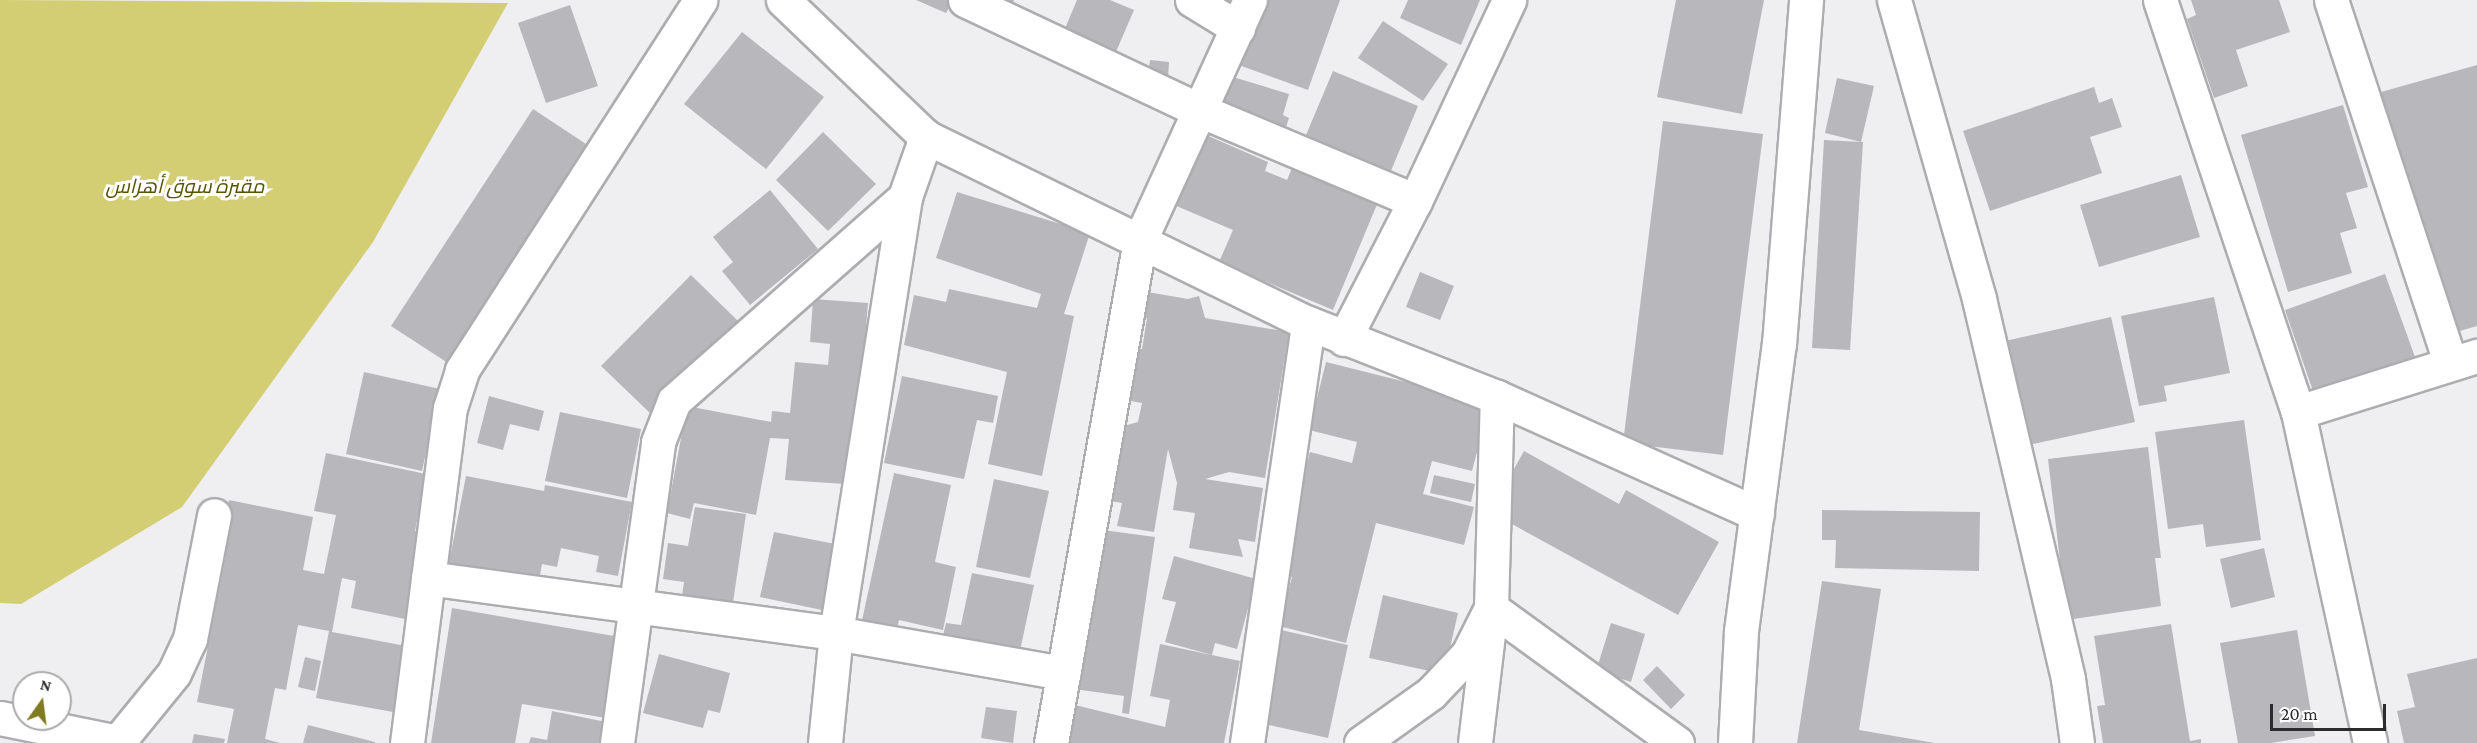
<!DOCTYPE html>
<meta charset="utf-8">
<style>
body{margin:0}
#map{position:relative;width:2477px;height:743px;overflow:hidden;background:#efeff2;font-family:"Crimson Pro",Cairo,serif}
div>[style]{position:absolute}
.green>*{inset:0;background:#d3ce73}
.building>*{inset:0;background:#b8b7bb}
.roads{filter:drop-shadow(2px 0 #adadb0) drop-shadow(-2px 0 #adadb0) drop-shadow(0 2px #adadb0) drop-shadow(0 -2px #adadb0)}
.street>*{height:33px;margin:-16.5px;padding:0 16.5px;transform-origin:16.5px;border-radius:16.5px;background:#fff}
span{translate:-50% -50%;white-space:nowrap;text-align:center;line-height:1.15;-webkit-text-stroke:6px #fff;paint-order:stroke}
.park-label{font-size:20px;color:#575300;font-style:italic}
.north{position:absolute;left:12px;top:671px;width:60px;height:60px;box-sizing:border-box;background:#fff;border:2px solid #ababab;border-radius:50%;rotate:14deg;font-size:16px;font-weight:700;line-height:24px;text-align:center;color:#2c2c2d}
.north::after{content:'';display:block;margin:auto;width:21px;height:27px;background:#807a20;clip-path:polygon(50% 0,100% 100%,50% 72%,0 100%)}
.scale{position:absolute;left:2270px;top:704px;width:116px;height:27px;box-sizing:border-box;border:3px solid #2c2c2d;border-top:0;padding-left:8px;font-size:18px;line-height:21px;white-space:nowrap;color:#2c2c2d;-webkit-text-stroke:4px #fff;paint-order:stroke}
</style>
<div id="map">
<div class="green">
<i style="clip-path:polygon(0 0,508px 3px,373px 242px,182px 507px,21px 604px,0 603px)"></i>
</div>
<div class="building">
<i style="clip-path:polygon(916px 0,1014px 0,1002px 28px,950px 6px,946px 13px)"></i>
<i style="clip-path:polygon(1077px 0,1110px 0,1134px 10px,1106px 75px,1055px 52px)"></i>
<i style="clip-path:polygon(1255px 0,1340px 0,1308px 90px,1233px 63px)"></i>
<i style="clip-path:polygon(1408px 0,1480px 0,1461px 45px,1400px 18px)"></i>
<i style="clip-path:polygon(1676px 0,1764px 0,1742px 114px,1657px 97px)"></i>
<i style="clip-path:polygon(2191px 0,2279px 0,2290px 32px,2236px 50px,2248px 86px,2214px 98px,2187px 19px,2196px 15px)"></i>
<i style="clip-path:polygon(570px 5px,598px 86px,546px 103px,518px 23px)"></i>
<i style="clip-path:polygon(1383px 21px,1448px 64px,1423px 101px,1358px 58px)"></i>
<i style="clip-path:polygon(742px 32px,824px 97px,766px 169px,684px 104px)"></i>
<i style="clip-path:polygon(1150px 60px,1169px 62px,1168px 79px,1148px 77px)"></i>
<i style="clip-path:polygon(2477px 65px,2477px 326px,2453px 333px,2381px 92px)"></i>
<i style="clip-path:polygon(1333px 71px,1418px 106px,1333px 310px,1219px 262px,1233px 230px,1167px 202px,1197px 131px,1268px 162px,1265px 171px,1287px 180px)"></i>
<i style="clip-path:polygon(1223px 74px,1289px 94px,1283px 115px,1289px 118px,1281px 143px,1209px 121px)"></i>
<i style="clip-path:polygon(1837px 78px,1874px 86px,1861px 142px,1825px 133px)"></i>
<i style="clip-path:polygon(2094px 87px,2099px 103px,2112px 98px,2122px 127px,2090px 137px,2102px 173px,1990px 211px,1963px 131px)"></i>
<i style="clip-path:polygon(2343px 105px,2368px 187px,2346px 193px,2357px 228px,2340px 233px,2352px 273px,2288px 292px,2241px 135px)"></i>
<i style="clip-path:polygon(533px 109px,592px 148px,451px 365px,391px 326px)"></i>
<i style="clip-path:polygon(1663px 121px,1763px 134px,1723px 455px,1623px 443px)"></i>
<i style="clip-path:polygon(823px 132px,876px 184px,828px 231px,776px 180px)"></i>
<i style="clip-path:polygon(1824px 140px,1863px 142px,1850px 350px,1812px 348px)"></i>
<i style="clip-path:polygon(2181px 175px,2200px 237px,2099px 267px,2080px 205px)"></i>
<i style="clip-path:polygon(770px 190px,818px 249px,750px 305px,722px 271px,733px 262px,713px 237px)"></i>
<i style="clip-path:polygon(957px 192px,1090px 233px,1064px 314px,1074px 316px,1042px 476px,988px 464px,1007px 372px,904px 345px,914px 295px,946px 302px,949px 289px,1037px 308px,1041px 294px,936px 258px)"></i>
<i style="clip-path:polygon(1420px 272px,1454px 286px,1440px 320px,1406px 307px)"></i>
<i style="clip-path:polygon(2385px 274px,2415px 357px,2314px 394px,2285px 310px)"></i>
<i style="clip-path:polygon(691px 275px,739px 322px,650px 413px,601px 366px)"></i>
<i style="clip-path:polygon(1130px 289px,1188px 299px,1199px 296px,1205px 318px,1289px 332px,1265px 478px,1229px 472px,1205px 479px,1263px 488px,1255px 542px,1238px 539px,1243px 557px,1189px 548px,1195px 513px,1173px 510px,1177px 483px,1168px 449px,1154px 532px,1117px 526px,1122px 503px,1087px 497px,1098px 433px,1138px 422px,1142px 403px,1109px 397px,1117px 346px,1142px 349px,1147px 318px,1125px 315px)"></i>
<i style="clip-path:polygon(2214px 297px,2230px 373px,2164px 386px,2167px 401px,2139px 406px,2121px 316px)"></i>
<i style="clip-path:polygon(813px 299px,868px 303px,856px 450px,845px 484px,785px 480px,789px 439px,770px 438px,756px 515px,694px 503px,690px 519px,667px 513px,687px 406px,771px 422px,772px 411px,790px 413px,795px 362px,828px 365px,830px 344px,810px 342px)"></i>
<i style="clip-path:polygon(2111px 317px,2135px 422px,2029px 445px,2005px 341px)"></i>
<i style="clip-path:polygon(1326px 362px,1490px 403px,1472px 471px,1432px 461px,1423px 494px,1474px 507px,1464px 545px,1376px 523px,1346px 643px,1279px 626px,1292px 577px,1279px 573px,1310px 452px,1352px 463px,1357px 442px,1309px 430px)"></i>
<i style="clip-path:polygon(364px 372px,440px 389px,422px 471px,346px 454px)"></i>
<i style="clip-path:polygon(902px 376px,998px 396px,993px 423px,977px 420px,964px 479px,884px 463px)"></i>
<i style="clip-path:polygon(489px 396px,544px 411px,539px 431px,510px 424px,503px 450px,477px 443px)"></i>
<i style="clip-path:polygon(560px 412px,641px 429px,627px 498px,545px 481px)"></i>
<i style="clip-path:polygon(2244px 420px,2261px 540px,2206px 547px,2203px 524px,2168px 529px,2155px 432px)"></i>
<i style="clip-path:polygon(2148px 447px,2161px 558px,2155px 558px,2161px 606px,2067px 620px,2048px 459px)"></i>
<i style="clip-path:polygon(1524px 451px,1619px 504px,1626px 490px,1719px 542px,1678px 615px,1490px 512px)"></i>
<i style="clip-path:polygon(326px 453px,426px 474px,415px 531px,419px 532px,405px 619px,351px 608px,356px 581px,342px 578px,332px 632px,406px 646px,393px 712px,316px 698px,329px 631px,298px 625px,286px 690px,275px 688px,265px 739px,280px 743px,227px 743px,234px 709px,197px 702px,226px 555px,219px 553px,229px 500px,313px 517px,303px 570px,324px 574px,336px 515px,314px 511px)"></i>
<i style="clip-path:polygon(894px 473px,951px 485px,935px 562px,956px 567px,943px 630px,899px 620px,896px 633px,861px 625px)"></i>
<i style="clip-path:polygon(1434px 475px,1475px 484px,1471px 502px,1430px 493px)"></i>
<i style="clip-path:polygon(466px 476px,544px 491px,545px 485px,632px 502px,618px 576px,596px 572px,599px 556px,561px 548px,557px 567px,542px 564px,538px 587px,445px 583px)"></i>
<i style="clip-path:polygon(994px 479px,1049px 491px,1030px 578px,976px 567px)"></i>
<i style="clip-path:polygon(695px 507px,746px 514px,731px 616px,680px 609px,684px 582px,663px 579px,668px 543px,688px 546px)"></i>
<i style="clip-path:polygon(1822px 510px,1980px 512px,1979px 571px,1835px 568px,1836px 540px,1822px 540px)"></i>
<i style="clip-path:polygon(1088px 528px,1155px 537px,1129px 714px,1122px 713px,1124px 696px,1067px 688px)"></i>
<i style="clip-path:polygon(774px 532px,835px 544px,822px 610px,760px 597px)"></i>
<i style="clip-path:polygon(2264px 548px,2275px 597px,2231px 608px,2220px 559px)"></i>
<i style="clip-path:polygon(1174px 556px,1256px 579px,1237px 649px,1215px 643px,1212px 655px,1165px 642px,1176px 602px,1162px 599px)"></i>
<i style="clip-path:polygon(972px 573px,1034px 585px,1017px 665px,940px 649px,946px 623px,961px 625px)"></i>
<i style="clip-path:polygon(1822px 581px,1881px 589px,1859px 730px,1935px 743px,1797px 743px)"></i>
<i style="clip-path:polygon(1383px 595px,1458px 613px,1444px 674px,1369px 658px)"></i>
<i style="clip-path:polygon(452px 608px,620px 637px,606px 718px,522px 704px,515px 743px,431px 743px)"></i>
<i style="clip-path:polygon(1611px 623px,1645px 634px,1631px 682px,1596px 671px)"></i>
<i style="clip-path:polygon(2171px 624px,2190px 741px,2201px 739px,2201px 743px,2103px 743px,2097px 706px,2105px 705px,2094px 636px)"></i>
<i style="clip-path:polygon(1281px 630px,1348px 645px,1328px 738px,1260px 723px)"></i>
<i style="clip-path:polygon(2297px 630px,2315px 736px,2271px 743px,2238px 743px,2220px 643px)"></i>
<i style="clip-path:polygon(1160px 644px,1240px 661px,1224px 743px,1063px 743px,1071px 704px,1165px 727px,1170px 700px,1150px 696px)"></i>
<i style="clip-path:polygon(659px 654px,730px 673px,720px 713px,708px 710px,703px 728px,643px 713px)"></i>
<i style="clip-path:polygon(305px 657px,321px 661px,315px 691px,298px 687px)"></i>
<i style="clip-path:polygon(2477px 658px,2477px 743px,2404px 743px,2397px 711px,2415px 707px,2407px 674px)"></i>
<i style="clip-path:polygon(1657px 666px,1685px 695px,1671px 709px,1643px 680px)"></i>
<i style="clip-path:polygon(986px 707px,1017px 711px,1013px 743px,981px 738px)"></i>
<i style="clip-path:polygon(552px 711px,606px 722px,601px 743px,529px 743px,531px 737px,547px 740px)"></i>
<i style="clip-path:polygon(308px 725px,375px 742px,375px 743px,303px 743px)"></i>
<i style="clip-path:polygon(194px 734px,225px 739px,224px 743px,192px 743px)"></i>
</div>
<div class="roads">
<div class="street">
<i style="left:783px;top:0;width:198px;rotate:43.8deg"></i>
<i style="left:926px;top:137px;width:425px;rotate:26deg"></i>
<i style="left:1308px;top:323px;width:203px;rotate:21.4deg"></i>
<i style="left:1497px;top:397px;width:285px;rotate:24.2deg"></i>
<i style="left:965px;top:0;width:259px;rotate:25.2deg"></i>
<i style="left:1199px;top:110px;width:234px;rotate:22.8deg"></i>
<i style="left:1192px;top:0;width:54px;rotate:31.3deg"></i>
<i style="left:1894px;top:0;width:311px;rotate:74.1deg"></i>
<i style="left:1979px;top:299px;width:390px;rotate:76.8deg"></i>
<i style="left:2068px;top:679px;width:65px;rotate:82deg"></i>
<i style="left:2160px;top:0;width:434px;rotate:71.5deg"></i>
<i style="left:2298px;top:412px;width:339px;rotate:77.7deg"></i>
<i style="left:2331px;top:0;width:382px;rotate:71.8deg"></i>
<i style="left:1344px;top:339px;width:155px;rotate:-62.8deg"></i>
<i style="left:1415px;top:201px;width:222px;rotate:-64.9deg"></i>
<i style="left:2298px;top:412px;width:188px;rotate:-17.4deg"></i>
<i style="left:428px;top:578px;width:412px;rotate:7.7deg"></i>
<i style="left:836px;top:633px;width:231px;rotate:10deg"></i>
<i style="left:0;top:718px;width:120px;rotate:11.5deg"></i>
<i style="left:117px;top:743px;width:90px;rotate:-50.8deg"></i>
<i style="left:174px;top:673px;width:38px;rotate:-65deg"></i>
<i style="left:190px;top:639px;width:126px;rotate:-79deg"></i>
<i style="left:407px;top:743px;width:338px;rotate:-82.7deg"></i>
<i style="left:450px;top:408px;width:40px;rotate:-72deg"></i>
<i style="left:462px;top:370px;width:440px;rotate:-57.2deg"></i>
<i style="left:617px;top:743px;width:304px;rotate:-82.2deg"></i>
<i style="left:658px;top:442px;width:44px;rotate:-68.7deg"></i>
<i style="left:674px;top:401px;width:308px;rotate:-41.4deg"></i>
<i style="left:905px;top:197px;width:64px;rotate:-70.7deg"></i>
<i style="left:825px;top:743px;width:111px;rotate:-84.3deg"></i>
<i style="left:836px;top:633px;width:441px;rotate:-81deg"></i>
<i style="left:1051px;top:743px;width:511px;rotate:-79.97deg"></i>
<i style="left:1140px;top:240px;width:264px;rotate:-65.4deg"></i>
<i style="left:1247px;top:743px;width:424px;rotate:-81.7deg"></i>
<i style="left:1361px;top:743px;width:86px;rotate:-35.5deg"></i>
<i style="left:1431px;top:693px;width:54px;rotate:-46.5deg"></i>
<i style="left:1468px;top:654px;width:51px;rotate:-63.4deg"></i>
<i style="left:1491px;top:608px;width:230px;rotate:36deg"></i>
<i style="left:1475px;top:743px;width:136px;rotate:-83.2deg"></i>
<i style="left:1491px;top:608px;width:211px;rotate:-88.4deg"></i>
<i style="left:1735px;top:743px;width:112px;rotate:-86.9deg"></i>
<i style="left:1741px;top:631px;width:290px;rotate:-82.5deg"></i>
<i style="left:1779px;top:344px;width:345px;rotate:-85.5deg"></i>
</div>
</div>
<div class="park-label">
<span style="left:185px;top:186px">مقبرة سوق أهراس</span>
</div>
<div class="north">N</div>
<div class="scale">20 m</div>
</div>
